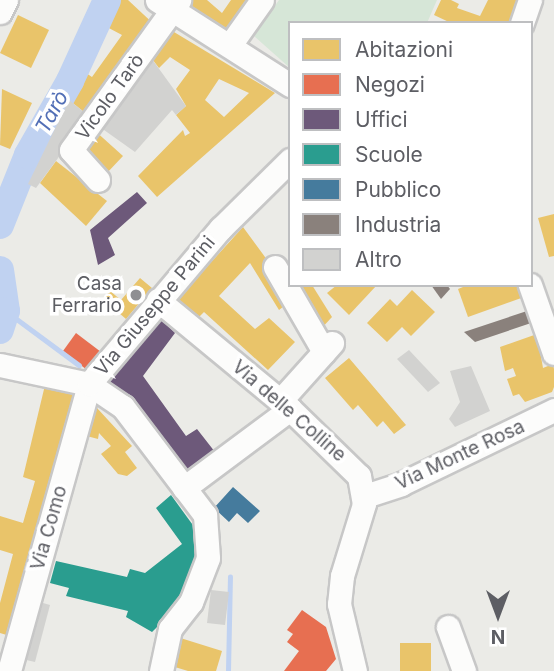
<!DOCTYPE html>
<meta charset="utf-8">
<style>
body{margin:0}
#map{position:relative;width:554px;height:671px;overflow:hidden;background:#ebebe7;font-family:Inter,sans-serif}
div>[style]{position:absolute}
.green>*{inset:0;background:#d6e6d7}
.homes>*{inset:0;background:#e9c46a}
.shops>*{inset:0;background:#e76f51}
.offices>*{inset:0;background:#6d597a}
.schools>*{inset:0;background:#2a9d8f}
.public>*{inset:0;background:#457b9d}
.industry>*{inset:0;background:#8a817c}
.stream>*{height:4.5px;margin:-2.25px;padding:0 2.25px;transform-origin:2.25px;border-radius:2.25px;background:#c0d2f1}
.river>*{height:28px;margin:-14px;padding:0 14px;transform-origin:14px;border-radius:14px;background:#c0d2f1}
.building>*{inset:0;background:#d2d2d0}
.roads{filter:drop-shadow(2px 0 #c7c7c7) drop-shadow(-2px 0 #c7c7c7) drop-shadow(0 2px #c7c7c7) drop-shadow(0 -2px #c7c7c7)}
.minor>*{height:23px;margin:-11.5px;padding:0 11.5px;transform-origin:11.5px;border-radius:11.5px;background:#fcfcfb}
.dots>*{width:19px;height:19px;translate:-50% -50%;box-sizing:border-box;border:4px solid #fff;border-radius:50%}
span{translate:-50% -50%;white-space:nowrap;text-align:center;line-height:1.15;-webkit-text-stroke:7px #fff;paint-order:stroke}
.street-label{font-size:19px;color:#5d5e64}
.poi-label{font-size:19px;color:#5d5e64}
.right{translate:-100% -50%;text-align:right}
.water-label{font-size:21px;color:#526fb6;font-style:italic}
.legend{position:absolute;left:288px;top:21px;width:245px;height:266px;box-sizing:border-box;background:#fff;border:2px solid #bebfc1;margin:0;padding:9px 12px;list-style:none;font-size:21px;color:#5d5e64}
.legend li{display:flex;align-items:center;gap:14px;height:35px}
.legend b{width:35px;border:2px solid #bebfc1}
.north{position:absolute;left:463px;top:580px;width:70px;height:70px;-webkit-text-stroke:5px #fff;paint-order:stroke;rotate:180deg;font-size:19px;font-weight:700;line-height:28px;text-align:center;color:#5d5e64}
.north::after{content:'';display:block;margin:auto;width:24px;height:32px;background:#5d5e64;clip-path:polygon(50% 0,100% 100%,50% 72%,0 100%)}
</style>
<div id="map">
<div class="green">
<i style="clip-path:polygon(279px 0,437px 0,427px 23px,290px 23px,290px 68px,254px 36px)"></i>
</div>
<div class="homes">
<i style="clip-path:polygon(120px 0,128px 0,158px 28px,89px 116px,69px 100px,83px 71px,92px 77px,122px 35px,105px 26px)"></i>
<i style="clip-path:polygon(191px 0,207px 0,222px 13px,231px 0,253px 0,225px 36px,187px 10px)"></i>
<i style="clip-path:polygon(441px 0,451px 0,459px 4px,457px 8px,480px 16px,488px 0,519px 0,508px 23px,451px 23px,434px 15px)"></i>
<i style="clip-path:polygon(18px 15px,49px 30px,31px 68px,0 53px)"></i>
<i style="clip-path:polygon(evenodd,169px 29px,275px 93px,157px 197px,138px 176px,183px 130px,185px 136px,190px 133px,176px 115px,186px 106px,176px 89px,190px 70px,170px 57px,159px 68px,149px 55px,169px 29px,219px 79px,249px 93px,224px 117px,205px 100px,219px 79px)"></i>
<i style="clip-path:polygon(2px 89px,32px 103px,10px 149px,0 145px)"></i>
<i style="clip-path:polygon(93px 129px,123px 156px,106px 174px,76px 147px)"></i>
<i style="clip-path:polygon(56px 161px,107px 201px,86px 226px,40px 183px)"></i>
<i style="clip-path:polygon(554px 214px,554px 256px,549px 257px,538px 218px)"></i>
<i style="clip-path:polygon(243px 227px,276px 272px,288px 303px,279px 310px,250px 263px,219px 296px,255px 329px,269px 318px,295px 342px,268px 370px,204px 312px,196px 320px,174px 303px)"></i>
<i style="clip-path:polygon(140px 278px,152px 288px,126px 319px,103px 299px,110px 291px,121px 300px)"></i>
<i style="clip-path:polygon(293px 285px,312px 285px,332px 317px,319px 331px)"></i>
<i style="clip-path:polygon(337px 285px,377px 285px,349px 315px,327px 293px)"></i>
<i style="clip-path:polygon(468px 285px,520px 285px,524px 297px,468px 317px,458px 289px)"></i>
<i style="clip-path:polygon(412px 290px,435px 312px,411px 336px,402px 327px,387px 342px,367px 323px,390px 299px,397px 306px)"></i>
<i style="clip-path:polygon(537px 334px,543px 368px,553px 364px,554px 369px,554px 387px,552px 392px,525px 402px,519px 394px,513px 396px,507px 379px,516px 376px,513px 368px,505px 371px,500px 347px)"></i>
<i style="clip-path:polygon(349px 358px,406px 425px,394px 434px,383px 421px,377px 427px,358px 405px,353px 410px,325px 378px)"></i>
<i style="clip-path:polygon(45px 385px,76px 393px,10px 636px,0 633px,0 603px,13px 554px,0 550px,0 516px,23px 523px,35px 481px,23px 477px)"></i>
<i style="clip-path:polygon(90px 408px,97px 408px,132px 446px,125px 452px,137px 468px,127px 476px,118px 474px,101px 454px,111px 446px,99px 433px,98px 439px,83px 435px)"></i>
<i style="clip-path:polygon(174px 636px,222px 651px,216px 671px,188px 671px,165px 664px)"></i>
<i style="clip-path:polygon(400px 643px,431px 643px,431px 671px,400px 671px)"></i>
</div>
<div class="shops">
<i style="clip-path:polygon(76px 333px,101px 352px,87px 370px,63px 351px)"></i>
<i style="clip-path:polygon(302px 610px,326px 627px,336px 659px,326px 671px,284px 671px,299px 651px,287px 642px,293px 634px,287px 630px)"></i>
</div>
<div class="offices">
<i style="clip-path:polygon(137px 192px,147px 203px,108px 238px,115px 255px,98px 265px,90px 230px)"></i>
<i style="clip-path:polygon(155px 313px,175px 333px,143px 376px,186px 436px,197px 429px,215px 452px,183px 474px,107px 382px,110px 371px)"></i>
</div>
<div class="schools">
<i style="clip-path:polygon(171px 495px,203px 539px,189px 596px,152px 632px,126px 617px,128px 611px,66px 596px,69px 588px,50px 583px,56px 561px,127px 577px,130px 569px,145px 573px,182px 544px,156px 508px)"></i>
</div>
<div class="public">
<i style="clip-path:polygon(233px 487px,260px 511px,248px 523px,237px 513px,229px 522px,214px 508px)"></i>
</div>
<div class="industry">
<i style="clip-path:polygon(431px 285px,447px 285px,450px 289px,441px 299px)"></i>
<i style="clip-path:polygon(533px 309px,537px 321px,475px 342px,464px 332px)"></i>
</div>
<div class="stream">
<i style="left:6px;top:311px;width:91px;rotate:36.5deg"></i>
<i style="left:228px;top:671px;width:94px;rotate:-88.8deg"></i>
</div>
<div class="river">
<i style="left:0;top:225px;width:75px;rotate:-68.2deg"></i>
<i style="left:28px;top:155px;width:85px;rotate:-60.4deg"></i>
<i style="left:70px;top:81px;width:89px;rotate:-65.4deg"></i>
<i style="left:0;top:270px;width:41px;rotate:81.7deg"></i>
<i style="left:6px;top:311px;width:20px;rotate:108deg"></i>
</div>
<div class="building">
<i style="clip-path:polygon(149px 55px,186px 106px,176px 115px,172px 110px,135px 152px,97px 125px)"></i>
<i style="clip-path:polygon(69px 100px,89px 116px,36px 188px,28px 184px)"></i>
<i style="clip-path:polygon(409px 350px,440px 383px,428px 392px,397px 359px)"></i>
<i style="clip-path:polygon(471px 366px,490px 411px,455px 427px,449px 419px,460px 402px,450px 371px)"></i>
<i style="clip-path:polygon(211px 590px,229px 592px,225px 625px,207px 623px)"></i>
<i style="clip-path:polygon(29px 599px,50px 605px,35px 662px,13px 657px)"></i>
</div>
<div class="roads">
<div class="minor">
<i style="left:157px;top:0;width:158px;rotate:32.6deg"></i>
<i style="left:0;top:12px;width:13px;rotate:-63deg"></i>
<i style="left:522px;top:23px;width:24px;rotate:-71deg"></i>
<i style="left:230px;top:45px;width:55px;rotate:-54.6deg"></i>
<i style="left:98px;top:180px;width:40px;rotate:-132deg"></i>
<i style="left:71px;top:150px;width:185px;rotate:-54.2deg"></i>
<i style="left:275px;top:267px;width:98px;rotate:60deg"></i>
<i style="left:530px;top:285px;width:72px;rotate:70.6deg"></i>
<i style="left:158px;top:300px;width:171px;rotate:39.5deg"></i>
<i style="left:290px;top:409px;width:96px;rotate:44.2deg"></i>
<i style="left:359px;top:476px;width:28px;rotate:80deg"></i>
<i style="left:364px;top:504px;width:75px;rotate:107deg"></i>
<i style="left:342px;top:576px;width:28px;rotate:96deg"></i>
<i style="left:339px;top:604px;width:69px;rotate:76.6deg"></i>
<i style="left:0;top:365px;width:91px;rotate:12.1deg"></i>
<i style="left:89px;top:384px;width:41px;rotate:34.1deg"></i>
<i style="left:123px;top:407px;width:136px;rotate:52.8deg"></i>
<i style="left:205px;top:515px;width:43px;rotate:86deg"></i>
<i style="left:208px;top:558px;width:47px;rotate:111.1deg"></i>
<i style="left:191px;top:602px;width:34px;rotate:128deg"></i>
<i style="left:170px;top:629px;width:43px;rotate:102.1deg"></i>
<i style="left:280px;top:401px;width:78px;rotate:-48.1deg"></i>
<i style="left:184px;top:488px;width:132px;rotate:-36.7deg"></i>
<i style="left:365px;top:496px;width:38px;rotate:-18deg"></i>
<i style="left:401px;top:484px;width:170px;rotate:-25.8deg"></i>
<i style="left:448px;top:627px;width:47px;rotate:70deg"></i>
<i style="left:9px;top:671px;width:298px;rotate:-74.4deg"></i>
<i style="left:89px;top:384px;width:204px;rotate:-49.8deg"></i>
<i style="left:221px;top:228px;width:97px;rotate:-44.6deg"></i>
</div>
</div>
<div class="dots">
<i style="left:136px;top:295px;background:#8f8f92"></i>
</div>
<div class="street-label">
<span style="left:110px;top:97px;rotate:-54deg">Vicolo Tarò</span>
<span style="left:155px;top:306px;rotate:-50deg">Via Giuseppe Parini</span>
<span style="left:289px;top:411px;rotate:41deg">Via delle Colline</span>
<span style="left:460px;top:455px;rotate:-25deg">Via Monte Rosa</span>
<span style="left:49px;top:528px;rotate:-74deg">Via Como</span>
</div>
<div class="poi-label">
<span class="right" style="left:122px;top:295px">Casa<br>Ferrario</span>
</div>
<div class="water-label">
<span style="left:52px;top:112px;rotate:-61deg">Tarò</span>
</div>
<ul class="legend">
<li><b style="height:19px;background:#e9c46a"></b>Abitazioni</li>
<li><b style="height:19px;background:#e76f51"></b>Negozi</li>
<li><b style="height:19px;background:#6d597a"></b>Uffici</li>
<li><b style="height:19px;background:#2a9d8f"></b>Scuole</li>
<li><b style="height:19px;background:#457b9d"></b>Pubblico</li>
<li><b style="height:19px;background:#8a817c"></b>Industria</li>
<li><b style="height:19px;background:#d2d2d0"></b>Altro</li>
</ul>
<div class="north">N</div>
</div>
